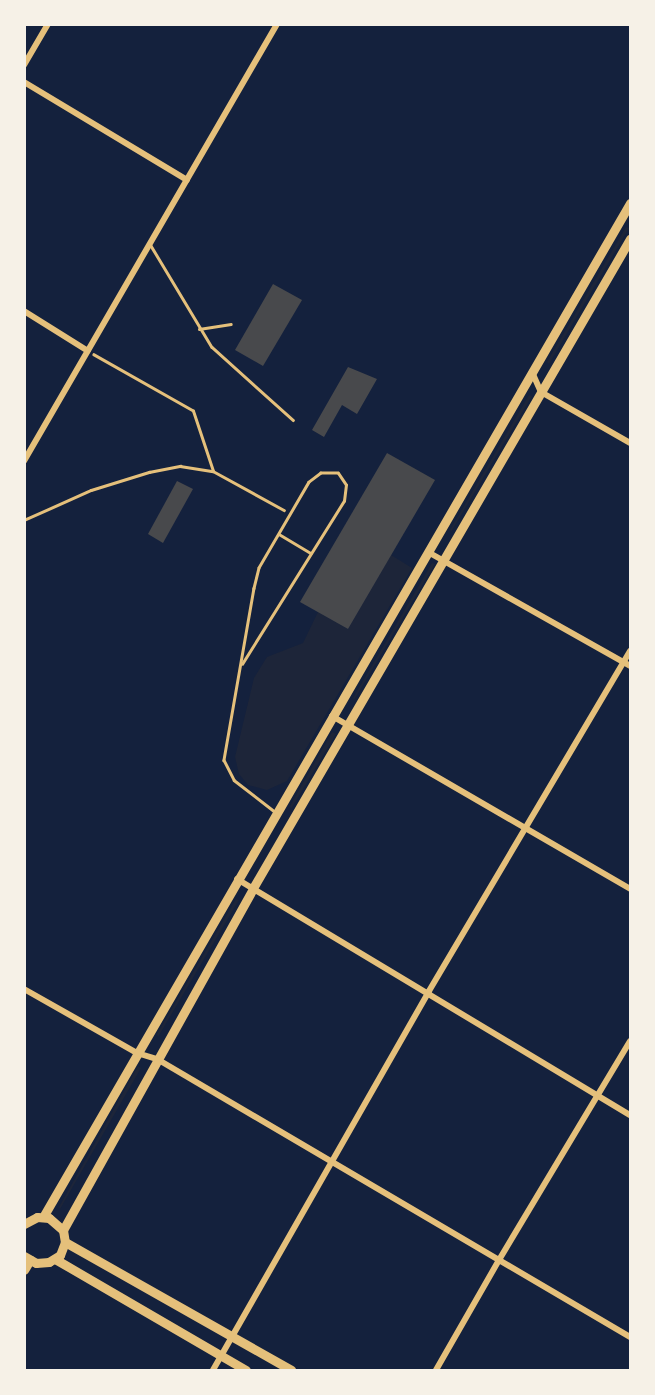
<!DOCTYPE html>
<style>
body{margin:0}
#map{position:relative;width:655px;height:1395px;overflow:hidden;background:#14213d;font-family:"Archivo Narrow",sans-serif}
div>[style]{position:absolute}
.green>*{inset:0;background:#1d2539}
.building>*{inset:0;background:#48494c}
.path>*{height:2.5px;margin:-1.25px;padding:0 1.25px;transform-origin:1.25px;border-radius:1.25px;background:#e5c07b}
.service>*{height:2.5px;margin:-1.25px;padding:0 1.25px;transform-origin:1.25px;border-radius:1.25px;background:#e5c07b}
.minor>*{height:6px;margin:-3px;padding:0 3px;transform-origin:3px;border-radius:3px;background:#e5c07b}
.secondary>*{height:9px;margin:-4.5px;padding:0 4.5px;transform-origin:4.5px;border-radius:4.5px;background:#e5c07b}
span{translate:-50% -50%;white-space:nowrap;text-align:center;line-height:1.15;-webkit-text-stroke:6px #f6f1e7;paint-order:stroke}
.frame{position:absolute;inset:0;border:26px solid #f6f1e7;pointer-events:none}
</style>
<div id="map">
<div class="green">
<i style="clip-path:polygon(626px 227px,629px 228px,549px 364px,547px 362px)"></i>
<i style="clip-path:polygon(529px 395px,532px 396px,451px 532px,450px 530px)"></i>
<i style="clip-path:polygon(391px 555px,412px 568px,287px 781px,267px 790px,248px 785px,239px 774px,235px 757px,254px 678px,267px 657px,303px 643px,318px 612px,348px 629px)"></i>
<i style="clip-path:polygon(432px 563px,435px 564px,354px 700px,353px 698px)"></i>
<i style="clip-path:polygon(332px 732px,336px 734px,291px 809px,290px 806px)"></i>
<i style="clip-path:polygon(236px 899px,239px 900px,158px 1037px,157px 1034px)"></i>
<i style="clip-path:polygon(138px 1066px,141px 1068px,60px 1209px,59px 1207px)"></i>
</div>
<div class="building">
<i style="clip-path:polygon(273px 284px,302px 300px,263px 366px,235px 350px)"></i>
<i style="clip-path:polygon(348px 367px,377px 379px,357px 414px,342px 405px,324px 437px,312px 430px)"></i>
<i style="clip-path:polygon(387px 453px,435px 480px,348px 629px,300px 602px)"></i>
<i style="clip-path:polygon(177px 481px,193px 489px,163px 543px,148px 534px)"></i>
</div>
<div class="path">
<i style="left:213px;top:471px;width:81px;rotate:28.8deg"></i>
<i style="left:24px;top:520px;width:73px;rotate:-24.1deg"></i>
<i style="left:91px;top:490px;width:61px;rotate:-17.2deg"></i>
<i style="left:149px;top:472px;width:32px;rotate:-11deg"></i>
<i style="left:180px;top:466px;width:33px;rotate:9deg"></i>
<i style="left:213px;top:471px;width:63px;rotate:-108.4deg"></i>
<i style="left:193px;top:411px;width:114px;rotate:-150.5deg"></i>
</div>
<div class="service">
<i style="left:150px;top:244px;width:120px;rotate:59deg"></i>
<i style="left:212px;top:347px;width:109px;rotate:42deg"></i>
<i style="left:199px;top:329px;width:32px;rotate:-9deg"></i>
<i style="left:279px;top:534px;width:37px;rotate:31deg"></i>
<i style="left:242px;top:664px;width:192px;rotate:-58deg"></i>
<i style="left:344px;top:501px;width:16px;rotate:-83deg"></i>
<i style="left:346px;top:485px;width:14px;rotate:-124deg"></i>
<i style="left:338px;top:473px;width:17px;rotate:180deg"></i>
<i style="left:321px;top:473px;width:15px;rotate:143deg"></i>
<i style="left:309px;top:482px;width:99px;rotate:120.2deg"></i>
<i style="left:259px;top:568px;width:21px;rotate:104deg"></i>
<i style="left:254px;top:588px;width:175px;rotate:99.9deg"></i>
<i style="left:224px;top:760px;width:22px;rotate:63deg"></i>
<i style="left:234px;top:780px;width:51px;rotate:37.8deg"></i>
</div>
<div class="minor">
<i style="left:24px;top:65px;width:48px;rotate:-59.7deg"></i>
<i style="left:24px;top:82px;width:190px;rotate:31deg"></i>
<i style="left:24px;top:311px;width:75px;rotate:32deg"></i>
<i style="left:532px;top:372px;width:22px;rotate:66deg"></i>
<i style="left:541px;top:392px;width:103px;rotate:29.8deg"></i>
<i style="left:24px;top:461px;width:505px;rotate:-59.93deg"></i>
<i style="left:428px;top:552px;width:232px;rotate:29.4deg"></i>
<i style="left:332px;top:716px;width:345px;rotate:30.1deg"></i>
<i style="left:237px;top:879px;width:458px;rotate:31deg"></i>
<i style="left:24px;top:989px;width:130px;rotate:29.5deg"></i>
<i style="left:137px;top:1053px;width:21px;rotate:17deg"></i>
<i style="left:157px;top:1059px;width:549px;rotate:30.44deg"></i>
<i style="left:213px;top:1370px;width:436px;rotate:-60.3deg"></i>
<i style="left:429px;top:991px;width:395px;rotate:-59.4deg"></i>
<i style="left:436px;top:1370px;width:127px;rotate:-60.2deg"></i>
<i style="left:499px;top:1260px;width:255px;rotate:-59.1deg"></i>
</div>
<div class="secondary">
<i style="left:43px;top:1217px;width:1172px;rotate:-59.93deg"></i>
<i style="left:24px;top:1224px;width:15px;rotate:-28deg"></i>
<i style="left:37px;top:1217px;width:12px;rotate:5deg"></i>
<i style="left:49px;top:1218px;width:18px;rotate:41deg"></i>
<i style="left:63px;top:1230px;width:12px;rotate:81deg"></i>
<i style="left:65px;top:1242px;width:14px;rotate:111deg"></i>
<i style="left:60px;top:1255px;width:13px;rotate:148deg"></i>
<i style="left:49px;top:1262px;width:13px;rotate:176deg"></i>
<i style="left:36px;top:1263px;width:14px;rotate:-150deg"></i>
<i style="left:63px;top:1230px;width:391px;rotate:-60.9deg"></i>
<i style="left:253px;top:888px;width:751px;rotate:-59.85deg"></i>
<i style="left:65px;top:1242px;width:260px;rotate:29.5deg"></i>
<i style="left:55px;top:1259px;width:221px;rotate:30.2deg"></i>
<i style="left:24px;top:1270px;width:12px;rotate:-59deg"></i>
</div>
<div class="frame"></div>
</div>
